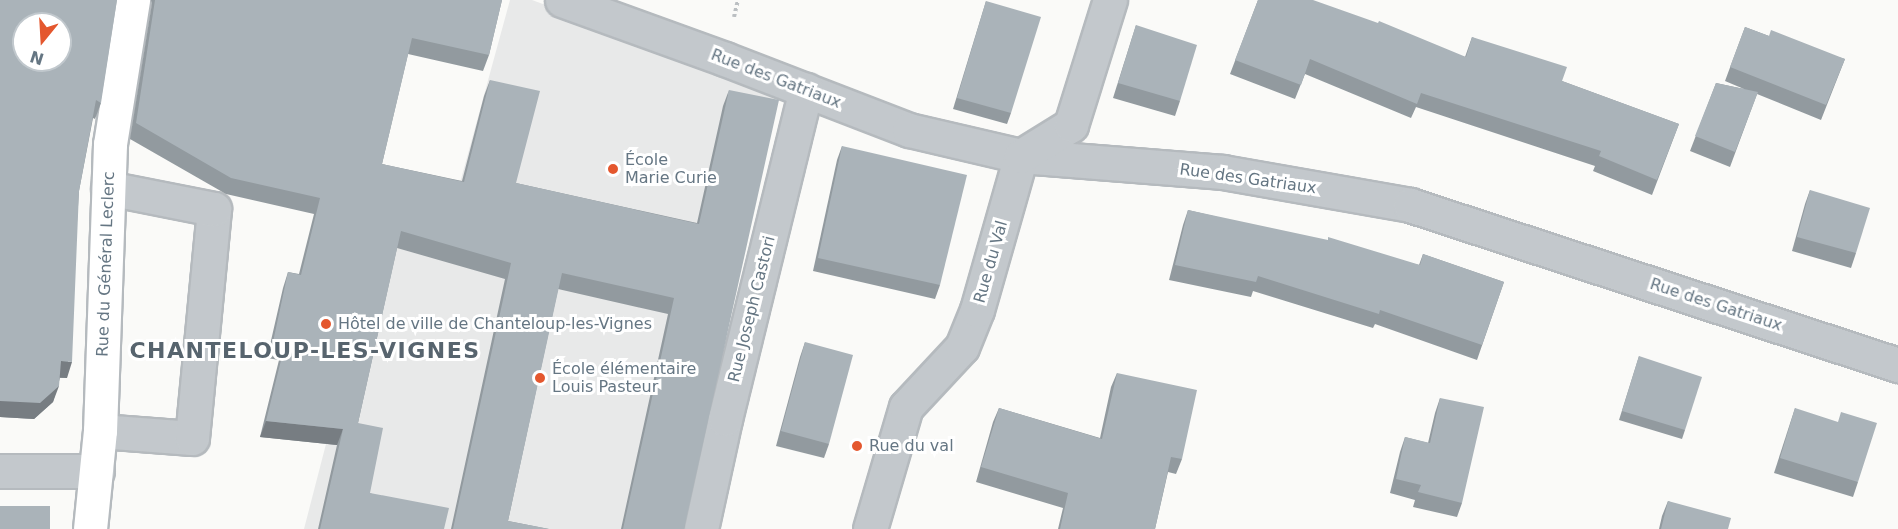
<!DOCTYPE html>
<meta charset="utf-8">
<style>
body{margin:0}
#map{position:relative;width:1898px;height:529px;overflow:hidden;background:#fafaf8;font-family:"DejaVu Sans",sans-serif}
div>[style]{position:absolute}
.built>*{inset:0;background:#e8e9e9}
.path>*{height:4px;margin-top:-2px;transform-origin:0;background:repeating-linear-gradient(90deg,#bbbfc2 0 3px,transparent 0 6px)}
.roads{filter:drop-shadow(2px 0 #b5babe) drop-shadow(-2px 0 #b5babe) drop-shadow(0 2px #b5babe) drop-shadow(0 -2px #b5babe)}
.minor>*{height:33px;margin:-16.5px;padding:0 16.5px;transform-origin:16.5px;border-radius:16.5px;background:#c3c8cc}
.major>*{height:33px;margin:-16.5px;padding:0 16.5px;transform-origin:16.5px;border-radius:16.5px;background:#fff}
.wall>*{inset:0;background:#929a9f}
.shaded-wall>*{inset:0;background:#777d82}
.building>*{inset:0;background:#aab3b9}
.dots>*{width:16px;height:16px;translate:-50% -50%;box-sizing:border-box;border:3px solid #fff;border-radius:50%}
span{translate:-50% -50%;white-space:nowrap;text-align:center;line-height:1.15;-webkit-text-stroke:6px #fff;paint-order:stroke}
.street-label{font-size:16px;color:#657683}
.poi-label{font-size:16px;color:#657683}
.left{translate:0 -50%;text-align:left}
.district-label{font-size:22px;color:#57646e;font-weight:700;letter-spacing:1.5px}
.north{position:absolute;left:12px;top:12px;width:60px;height:60px;box-sizing:border-box;background:#fff;border:2px solid #c1c8cd;border-radius:50%;rotate:198deg;font-size:16px;font-weight:700;line-height:24px;text-align:center;color:#657683}
.north::after{content:'';display:block;margin:auto;width:21px;height:27px;background:#e4572e;clip-path:polygon(50% 0,100% 100%,50% 72%,0 100%)}
</style>
<div id="map">
<div class="built">
<i style="clip-path:polygon(510px 0,532px 0,780px 91px,682px 529px,304px 529px,326px 444px,398px 235px,443px 245px)"></i>
</div>
<div class="path">
<i style="left:734px;top:17px;width:17px;rotate:-77deg"></i>
</div>
<div class="roads">
<div class="minor">
<i style="left:562px;top:0;width:173px;rotate:19.9deg"></i>
<i style="left:725px;top:59px;width:197px;rotate:21.1deg"></i>
<i style="left:909px;top:130px;width:115px;rotate:13.1deg"></i>
<i style="left:1021px;top:156px;width:203px;rotate:4.5deg"></i>
<i style="left:1223px;top:172px;width:190px;rotate:10deg"></i>
<i style="left:1410px;top:205px;width:514px;rotate:18.15deg"></i>
<i style="left:100px;top:431px;width:92px;rotate:4.4deg"></i>
<i style="left:192px;top:438px;width:230px;rotate:-84.5deg"></i>
<i style="left:214px;top:209px;width:108px;rotate:-168.8deg"></i>
<i style="left:0;top:471px;width:97px"></i>
<i style="left:701px;top:529px;width:113px;rotate:-77.7deg"></i>
<i style="left:725px;top:419px;width:339px;rotate:-76.2deg"></i>
<i style="left:870px;top:529px;width:127px;rotate:-73.6deg"></i>
<i style="left:906px;top:407px;width:82px;rotate:-47deg"></i>
<i style="left:962px;top:347px;width:40px;rotate:-68deg"></i>
<i style="left:977px;top:310px;width:160px;rotate:-74.1deg"></i>
<i style="left:1021px;top:156px;width:59px;rotate:-31.8deg"></i>
<i style="left:1071px;top:125px;width:131px;rotate:-72.7deg"></i>
</div>
<div class="major">
<i style="left:90px;top:529px;width:99px;rotate:-84.2deg"></i>
<i style="left:100px;top:431px;width:287px;rotate:-88deg"></i>
<i style="left:110px;top:144px;width:146px;rotate:-80.9deg"></i>
</div>
</div>
<div class="wall">
<i style="clip-path:polygon(0 0,101px 103px,95px 119px,93px 118px,79px 191px,67px 378px,60px 378px,53px 402px,34px 419px,0 417px)"></i>
<i style="clip-path:polygon(151px 0,502px 0,489px 55px,483px 71px,408px 54px,382px 164px,462px 181px,484px 96px,490px 80px,516px 183px,697px 223px,723px 106px,729px 90px,684px 529px,621px 529px,668px 314px,558px 289px,508px 521px,549px 529px,451px 529px,505px 279px,397px 248px,358px 423px,370px 493px,444px 529px,318px 529px,337px 445px,260px 437px,279px 360px,267px 358px,283px 288px,288px 272px,299px 274px,314px 214px,226px 194px,130px 139px,152px 3px)"></i>
<i style="clip-path:polygon(1258px 0,1465px 57px,1472px 37px,1562px 81px,1679px 124px,1652px 195px,1593px 171px,1595px 166px,1416px 107px,1411px 118px,1305px 74px,1295px 99px,1230px 74px)"></i>
<i style="clip-path:polygon(986px 1px,1011px 113px,1007px 124px,953px 109px)"></i>
<i style="clip-path:polygon(1136px 25px,1180px 101px,1175px 116px,1113px 98px)"></i>
<i style="clip-path:polygon(1745px 27px,1769px 36px,1845px 59px,1821px 120px,1757px 94px,1730px 167px,1690px 151px,1716px 83px,1744px 89px,1725px 81px)"></i>
<i style="clip-path:polygon(842px 146px,940px 285px,935px 299px,813px 271px,837px 160px)"></i>
<i style="clip-path:polygon(1810px 190px,1856px 253px,1851px 268px,1792px 251px,1805px 204px)"></i>
<i style="clip-path:polygon(1188px 210px,1419px 265px,1423px 254px,1504px 282px,1477px 360px,1375px 324px,1373px 328px,1253px 291px,1251px 297px,1169px 280px,1183px 225px)"></i>
<i style="clip-path:polygon(805px 342px,829px 444px,824px 458px,776px 446px,800px 357px)"></i>
<i style="clip-path:polygon(1639px 356px,1685px 430px,1682px 439px,1619px 420px)"></i>
<i style="clip-path:polygon(1117px 373px,1182px 459px,1176px 474px,1168px 472px,1155px 529px,1058px 529px,1063px 508px,976px 482px,993px 422px,999px 408px,1100px 438px,1111px 387px)"></i>
<i style="clip-path:polygon(1440px 398px,1462px 503px,1457px 517px,1413px 507px,1415px 500px,1390px 493px,1400px 452px,1405px 437px,1428px 443px,1435px 413px)"></i>
<i style="clip-path:polygon(1795px 408px,1858px 482px,1853px 497px,1774px 473px)"></i>
<i style="clip-path:polygon(1668px 501px,1728px 529px,1659px 529px,1662px 516px)"></i>
</div>
<div class="shaded-wall">
<i style="clip-path:polygon(61px 361px,72px 362px,67px 378px,55px 377px)"></i>
<i style="clip-path:polygon(59px 386px,53px 402px,34px 419px,0 417px,0 401px)"></i>
<i style="clip-path:polygon(266px 421px,343px 429px,337px 445px,260px 437px)"></i>
</div>
<div class="building">
<i style="clip-path:polygon(evenodd,0 0,117px 0,101px 103px,96px 100px,79px 191px,72px 362px,61px 361px,59px 386px,40px 403px,0 401px,0 0,24px 24px,60px 24px,60px 60px,24px 60px,24px 24px)"></i>
<i style="clip-path:polygon(155px 0,502px 0,489px 55px,412px 38px,382px 164px,464px 182px,490px 80px,540px 91px,516px 183px,699px 224px,729px 90px,779px 100px,684px 529px,623px 529px,674px 298px,562px 273px,508px 521px,549px 529px,453px 529px,511px 263px,401px 231px,358px 423px,383px 428px,370px 493px,449px 508px,444px 529px,320px 529px,343px 429px,266px 421px,285px 344px,273px 342px,288px 272px,301px 275px,320px 198px,231px 178px,136px 123px)"></i>
<i style="clip-path:polygon(1258px 0,1313px 0,1378px 23px,1379px 21px,1466px 57px,1472px 37px,1567px 67px,1562px 81px,1679px 124px,1657px 180px,1599px 156px,1601px 151px,1421px 93px,1417px 104px,1310px 59px,1301px 85px,1235px 60px)"></i>
<i style="clip-path:polygon(986px 1px,1041px 17px,1011px 113px,957px 98px)"></i>
<i style="clip-path:polygon(1136px 25px,1197px 45px,1180px 101px,1118px 83px)"></i>
<i style="clip-path:polygon(1745px 27px,1769px 36px,1771px 30px,1845px 59px,1826px 105px,1730px 67px)"></i>
<i style="clip-path:polygon(1716px 83px,1758px 92px,1735px 152px,1695px 136px)"></i>
<i style="clip-path:polygon(842px 146px,967px 175px,940px 285px,818px 258px)"></i>
<i style="clip-path:polygon(1810px 190px,1870px 208px,1856px 253px,1797px 237px)"></i>
<i style="clip-path:polygon(1188px 210px,1328px 240px,1328px 237px,1420px 265px,1423px 254px,1504px 282px,1482px 345px,1380px 310px,1379px 314px,1258px 276px,1256px 282px,1175px 265px)"></i>
<i style="clip-path:polygon(805px 342px,853px 355px,829px 444px,781px 431px)"></i>
<i style="clip-path:polygon(1639px 356px,1702px 377px,1685px 430px,1622px 411px)"></i>
<i style="clip-path:polygon(1117px 373px,1197px 390px,1182px 459px,1171px 457px,1155px 529px,1060px 529px,1068px 493px,981px 467px,999px 408px,1102px 439px)"></i>
<i style="clip-path:polygon(1440px 398px,1484px 407px,1462px 503px,1418px 492px,1421px 485px,1396px 479px,1405px 437px,1430px 443px)"></i>
<i style="clip-path:polygon(1795px 408px,1838px 422px,1841px 412px,1877px 423px,1858px 482px,1780px 458px)"></i>
<i style="clip-path:polygon(1668px 501px,1731px 518px,1728px 529px,1661px 529px)"></i>
<i style="clip-path:polygon(0 506px,50px 506px,50px 529px,0 529px)"></i>
</div>
<div class="dots">
<i style="left:613px;top:169px;background:#e4572e"></i>
<i style="left:326px;top:324px;background:#e4572e"></i>
<i style="left:540px;top:378px;background:#e4572e"></i>
<i style="left:857px;top:446px;background:#e4572e"></i>
</div>
<div class="street-label">
<span style="left:776px;top:79px;rotate:21deg">Rue des Gatriaux</span>
<span style="left:1248px;top:179px;rotate:8deg">Rue des Gatriaux</span>
<span style="left:991px;top:262px;rotate:-74deg">Rue du Val</span>
<span style="left:106px;top:264px;rotate:-88deg">Rue du Général Leclerc</span>
<span style="left:1716px;top:305px;rotate:18deg">Rue des Gatriaux</span>
<span style="left:752px;top:309px;rotate:-76deg">Rue Joseph Castori</span>
</div>
<div class="poi-label">
<span class="left" style="left:625px;top:169px">École<br>Marie Curie</span>
<span class="left" style="left:338px;top:324px">Hôtel de ville de Chanteloup-les-Vignes</span>
<span class="left" style="left:552px;top:378px">École élémentaire<br>Louis Pasteur</span>
<span class="left" style="left:869px;top:446px">Rue du val</span>
</div>
<div class="district-label">
<span style="left:305px;top:351px">CHANTELOUP-LES-VIGNES</span>
</div>
<div class="north">N</div>
</div>
